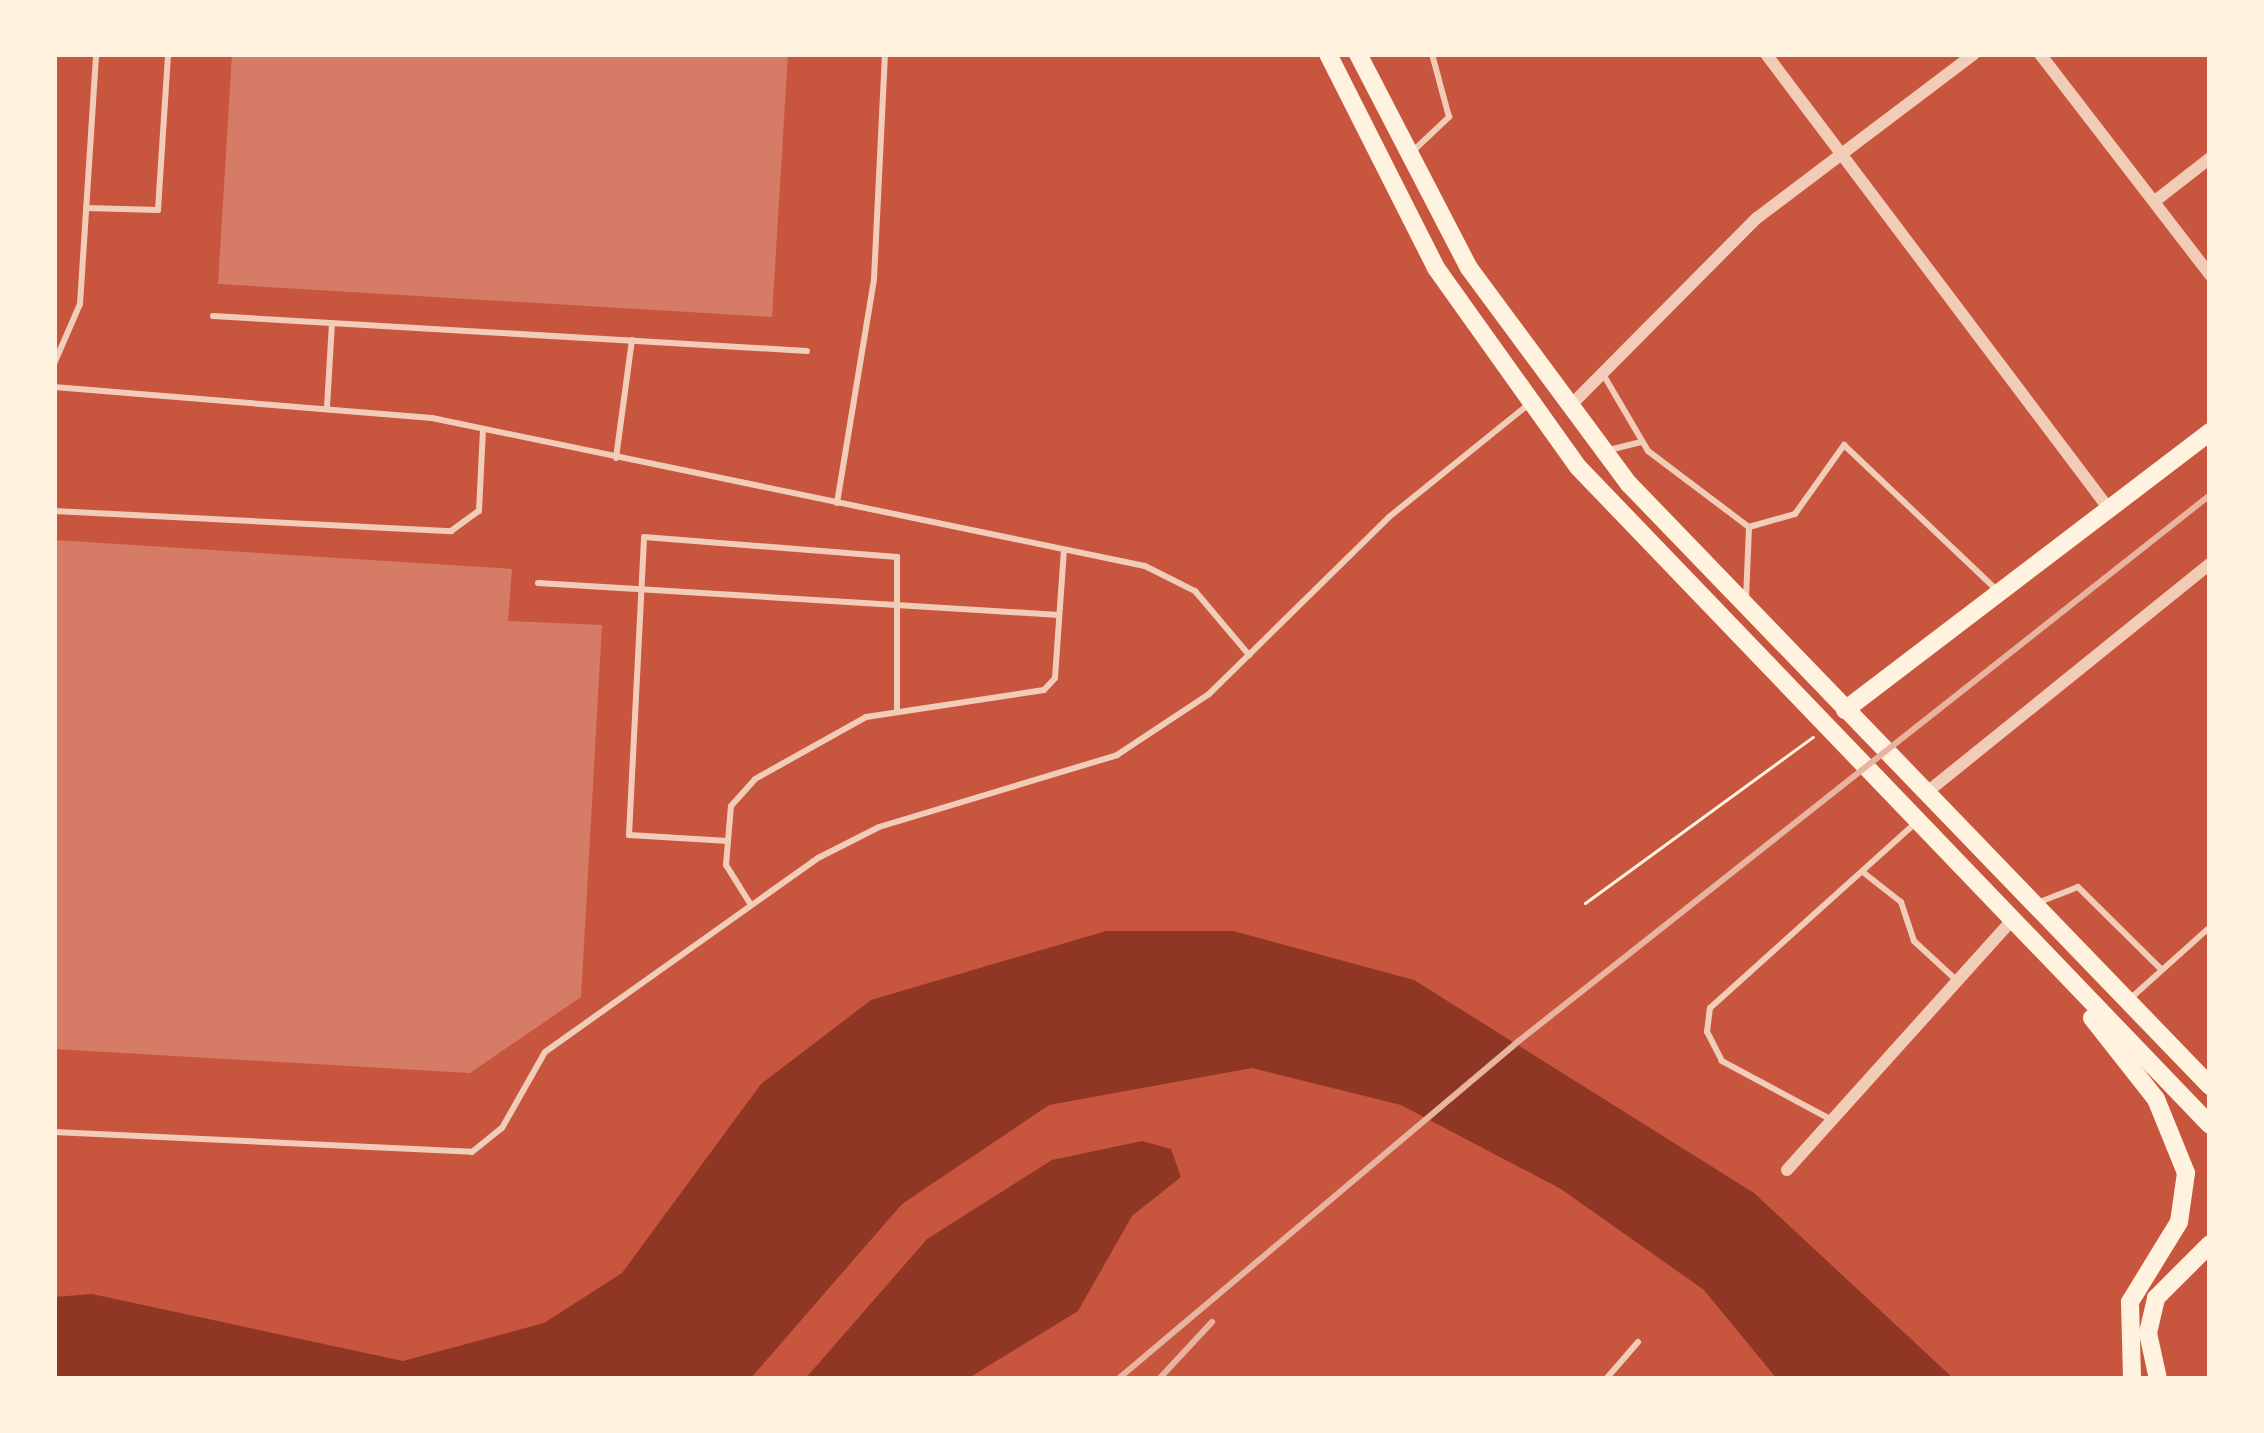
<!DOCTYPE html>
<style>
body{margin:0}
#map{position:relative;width:2264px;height:1433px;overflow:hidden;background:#c8553d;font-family:"Asap Condensed",sans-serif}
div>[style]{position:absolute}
.water>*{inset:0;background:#8f3625}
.building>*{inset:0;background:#d67c66}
.path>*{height:3px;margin:-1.5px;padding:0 1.5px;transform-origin:1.5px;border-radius:1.5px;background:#fff3e0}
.service>*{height:6px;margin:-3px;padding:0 3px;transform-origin:3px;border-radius:3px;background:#f1ccb7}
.minor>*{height:12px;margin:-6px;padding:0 6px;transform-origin:6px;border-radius:6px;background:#f1ccb7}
.primary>*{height:18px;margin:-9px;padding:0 9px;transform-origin:9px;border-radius:9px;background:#fff3e0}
.trunk>*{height:18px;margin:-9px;padding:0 9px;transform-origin:9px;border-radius:9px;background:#fff3e0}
.rail>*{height:6px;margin:-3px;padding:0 3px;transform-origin:3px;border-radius:3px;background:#e9b49f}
span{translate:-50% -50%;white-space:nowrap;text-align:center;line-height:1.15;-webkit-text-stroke:9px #fff3e0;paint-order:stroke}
.frame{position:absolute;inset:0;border:57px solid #fff3e0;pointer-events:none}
</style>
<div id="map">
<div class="water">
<i style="clip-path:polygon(1106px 931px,1233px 931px,1414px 980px,1754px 1193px,1954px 1379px,1777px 1379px,1704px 1290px,1561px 1189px,1401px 1105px,1252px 1068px,1049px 1105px,902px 1204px,750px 1379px,54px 1379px,54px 1297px,92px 1294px,403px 1361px,544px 1323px,622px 1273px,761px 1084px,871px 1000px)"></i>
<i style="clip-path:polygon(1142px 1141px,1171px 1149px,1181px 1177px,1132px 1216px,1078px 1311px,967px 1379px,805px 1379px,927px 1239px,1052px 1160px)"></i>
</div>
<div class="building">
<i style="clip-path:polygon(232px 54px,788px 54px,772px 317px,218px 284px)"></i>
<i style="clip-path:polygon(54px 540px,512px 569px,508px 621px,602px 625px,581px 997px,470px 1073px,54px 1049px)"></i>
</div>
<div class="path">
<i style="left:1585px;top:903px;width:282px;rotate:-36.1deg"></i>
</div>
<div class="service">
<i style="left:1413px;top:151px;width:50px;rotate:-43.4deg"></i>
<i style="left:1449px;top:117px;width:65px;rotate:-105.1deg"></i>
<i style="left:86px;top:208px;width:72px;rotate:1.6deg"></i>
<i style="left:158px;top:210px;width:156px;rotate:-86.3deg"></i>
<i style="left:213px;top:316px;width:595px;rotate:3.37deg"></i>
<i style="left:54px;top:364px;width:65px;rotate:-66.6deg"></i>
<i style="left:80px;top:304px;width:251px;rotate:-86.3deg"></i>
<i style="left:1603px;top:374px;width:89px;rotate:59.7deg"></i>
<i style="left:1648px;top:451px;width:126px;rotate:37deg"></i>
<i style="left:1749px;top:527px;width:48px;rotate:-15.8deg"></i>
<i style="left:1795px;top:514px;width:85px;rotate:-54.6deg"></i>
<i style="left:1844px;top:445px;width:211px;rotate:43.5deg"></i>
<i style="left:54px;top:387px;width:379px;rotate:4.7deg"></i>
<i style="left:432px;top:418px;width:728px;rotate:11.73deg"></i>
<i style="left:1145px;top:566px;width:56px;rotate:26.6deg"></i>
<i style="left:1195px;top:591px;width:84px;rotate:49.8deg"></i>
<i style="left:327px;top:407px;width:84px;rotate:-86.6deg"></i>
<i style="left:1609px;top:450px;width:33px;rotate:-14deg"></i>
<i style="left:616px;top:458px;width:119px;rotate:-82.3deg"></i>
<i style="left:837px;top:503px;width:227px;rotate:-80.6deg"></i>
<i style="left:874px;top:279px;width:225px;rotate:-87.2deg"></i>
<i style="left:54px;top:511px;width:398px;rotate:2.9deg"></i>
<i style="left:451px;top:531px;width:34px;rotate:-36deg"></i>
<i style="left:479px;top:511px;width:82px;rotate:-87.2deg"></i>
<i style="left:538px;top:583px;width:522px;rotate:3.51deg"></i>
<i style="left:1746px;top:599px;width:71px;rotate:-87.6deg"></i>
<i style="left:728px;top:841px;width:99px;rotate:-176.5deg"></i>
<i style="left:629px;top:835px;width:298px;rotate:-87.1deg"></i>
<i style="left:644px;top:537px;width:254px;rotate:4.5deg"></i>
<i style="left:897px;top:557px;width:154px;rotate:90deg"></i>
<i style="left:1864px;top:873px;width:47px;rotate:38.1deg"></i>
<i style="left:1901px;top:902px;width:41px;rotate:71.6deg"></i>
<i style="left:1914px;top:941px;width:53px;rotate:42.7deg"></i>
<i style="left:2037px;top:903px;width:44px;rotate:-21.3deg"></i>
<i style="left:2078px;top:887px;width:118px;rotate:44.7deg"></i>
<i style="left:751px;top:905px;width:47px;rotate:-122deg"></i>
<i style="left:726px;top:865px;width:59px;rotate:-85.2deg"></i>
<i style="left:731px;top:806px;width:36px;rotate:-48deg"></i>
<i style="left:755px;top:779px;width:127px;rotate:-29.2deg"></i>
<i style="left:866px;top:717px;width:180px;rotate:-8.6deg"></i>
<i style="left:1044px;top:690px;width:16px;rotate:-47deg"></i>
<i style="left:1055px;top:678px;width:128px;rotate:-86deg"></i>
<i style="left:2132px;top:997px;width:105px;rotate:-41.9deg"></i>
<i style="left:1830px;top:1119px;width:123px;rotate:-151.8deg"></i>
<i style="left:1722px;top:1061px;width:33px;rotate:-117deg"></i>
<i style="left:1707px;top:1032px;width:24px;rotate:-83deg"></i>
<i style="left:1710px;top:1008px;width:275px;rotate:-42deg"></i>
<i style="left:54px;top:1132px;width:418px;rotate:2.7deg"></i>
<i style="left:472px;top:1152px;width:38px;rotate:-39deg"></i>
<i style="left:502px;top:1128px;width:87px;rotate:-60.5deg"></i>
<i style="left:545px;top:1052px;width:335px;rotate:-35.4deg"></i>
<i style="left:818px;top:858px;width:68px;rotate:-26.9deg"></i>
<i style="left:879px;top:827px;width:249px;rotate:-16.8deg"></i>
<i style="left:1117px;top:755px;width:110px;rotate:-33.5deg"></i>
<i style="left:1209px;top:694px;width:252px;rotate:-44.5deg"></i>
<i style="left:1389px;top:517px;width:180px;rotate:-38.9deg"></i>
<i style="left:1606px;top:1379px;width:49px;rotate:-49.1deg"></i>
</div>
<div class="minor">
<i style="left:1766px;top:54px;width:570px;rotate:52.99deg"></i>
<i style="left:2040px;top:54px;width:279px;rotate:52.4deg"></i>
<i style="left:2155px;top:201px;width:70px;rotate:-38deg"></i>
<i style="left:1569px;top:407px;width:267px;rotate:-45.2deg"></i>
<i style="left:1757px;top:218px;width:272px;rotate:-37.1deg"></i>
<i style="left:1926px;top:793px;width:365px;rotate:-38.9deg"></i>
<i style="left:1787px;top:1170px;width:335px;rotate:-48deg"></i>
</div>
<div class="primary">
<i style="left:1845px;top:710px;width:459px;rotate:-37.3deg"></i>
</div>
<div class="trunk">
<i style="left:1328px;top:54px;width:240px;rotate:63.2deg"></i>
<i style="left:1436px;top:268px;width:244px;rotate:54.5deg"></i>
<i style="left:1578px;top:467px;width:912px;rotate:46.15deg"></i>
<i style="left:1358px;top:54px;width:241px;rotate:62.6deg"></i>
<i style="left:1469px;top:268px;width:269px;rotate:53.5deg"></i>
<i style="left:1629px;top:484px;width:837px;rotate:46.02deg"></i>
<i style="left:2092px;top:1018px;width:103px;rotate:51.7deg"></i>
<i style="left:2156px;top:1099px;width:80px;rotate:67.9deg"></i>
<i style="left:2186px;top:1173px;width:49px;rotate:98.1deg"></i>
<i style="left:2179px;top:1222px;width:94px;rotate:121.5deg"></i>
<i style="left:2130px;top:1302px;width:77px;rotate:88.5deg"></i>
<i style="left:2158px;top:1379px;width:47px;rotate:-102.3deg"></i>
<i style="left:2148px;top:1333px;width:36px;rotate:-77deg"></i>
<i style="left:2156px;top:1298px;width:76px;rotate:-45deg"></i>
</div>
<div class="rail">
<i style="left:1118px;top:1379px;width:526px;rotate:-40.14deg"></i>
<i style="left:1520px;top:1040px;width:879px;rotate:-38.3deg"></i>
<i style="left:1159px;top:1379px;width:78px;rotate:-47.1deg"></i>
</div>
<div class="frame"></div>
</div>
